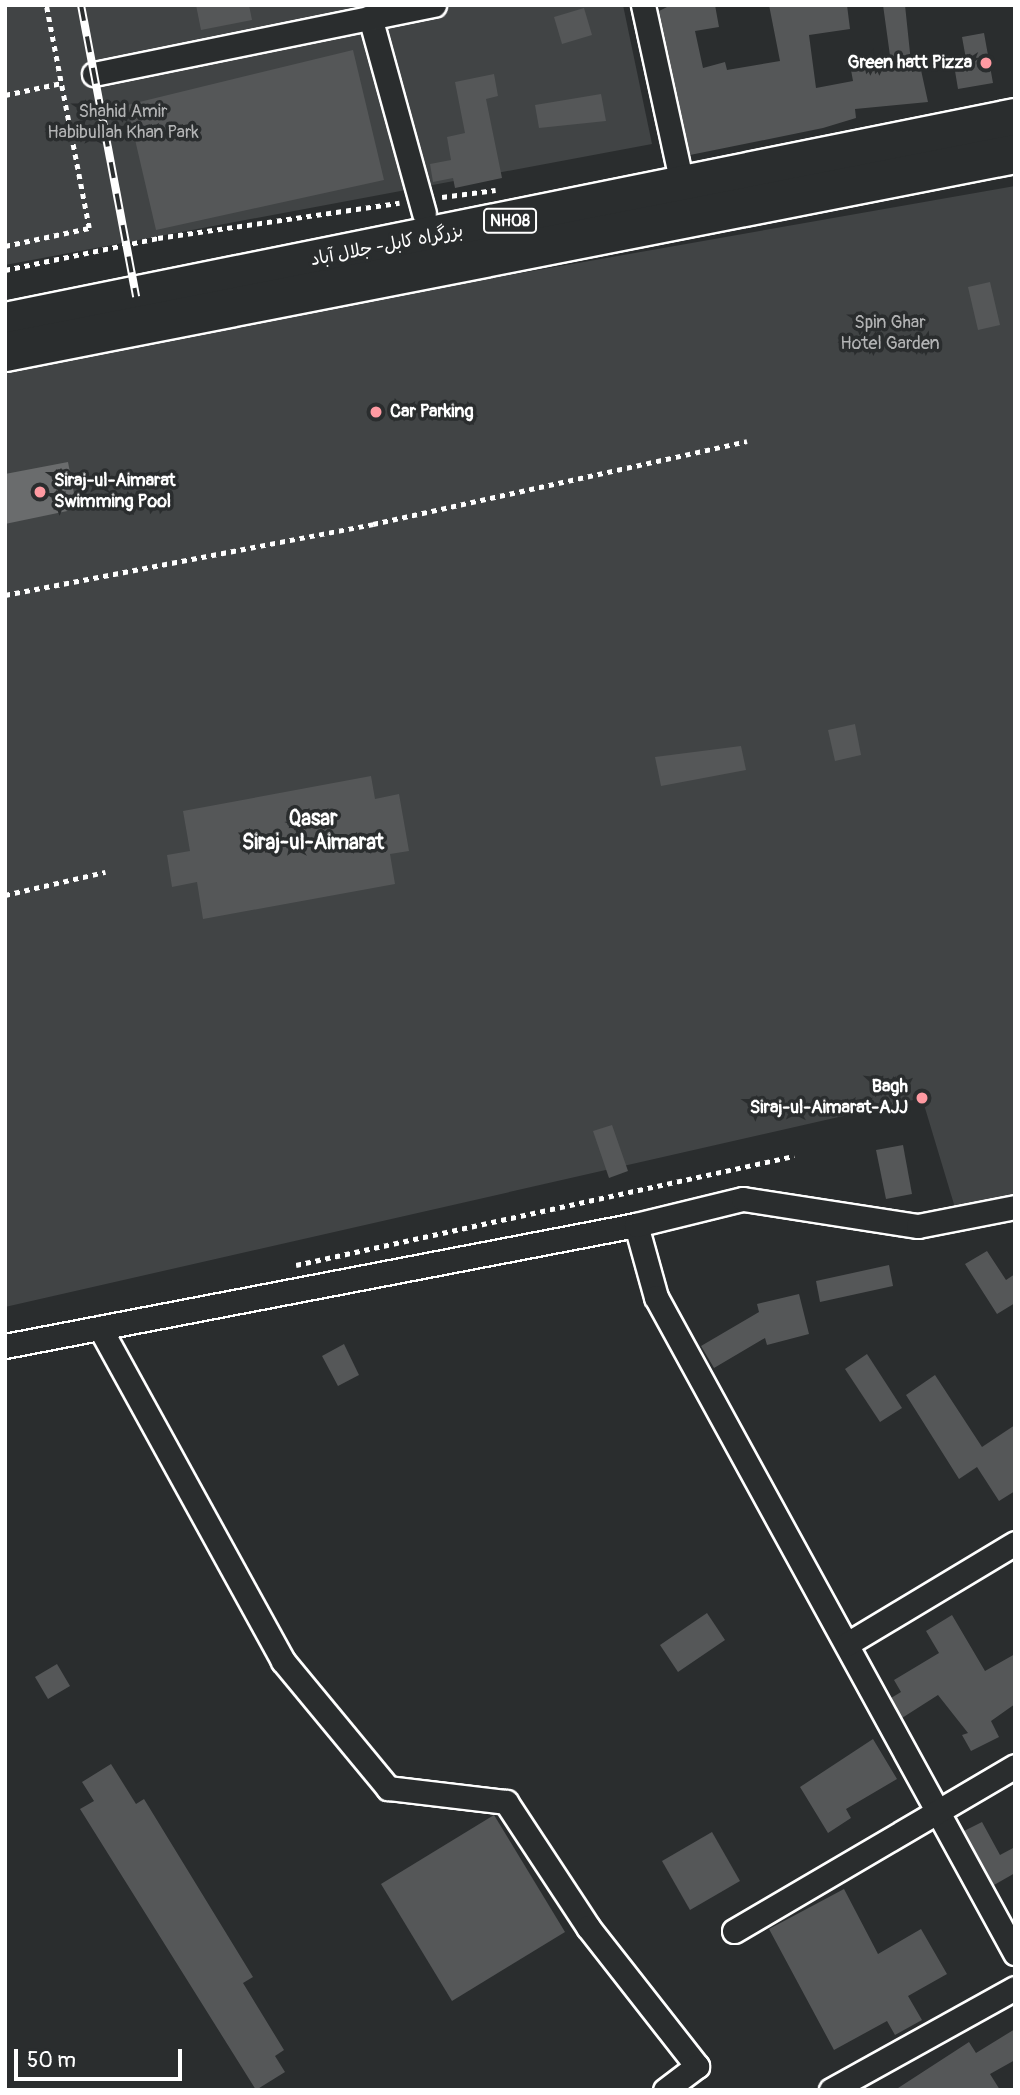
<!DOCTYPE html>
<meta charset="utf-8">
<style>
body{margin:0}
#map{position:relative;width:1020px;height:2095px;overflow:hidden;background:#2a2d2e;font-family:Pangolin,"Playpen Sans Arabic",sans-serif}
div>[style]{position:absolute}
.green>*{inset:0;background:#414445}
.water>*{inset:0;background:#6a6c6d}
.building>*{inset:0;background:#555758}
.path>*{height:4.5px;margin-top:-2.25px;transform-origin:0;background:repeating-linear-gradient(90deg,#fff 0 5px,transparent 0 10px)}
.roads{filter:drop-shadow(2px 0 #fff) drop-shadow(-2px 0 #fff) drop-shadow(0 2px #fff) drop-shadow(0 -2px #fff)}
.minor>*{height:23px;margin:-11.5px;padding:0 11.5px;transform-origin:11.5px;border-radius:11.5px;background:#2a2d2e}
.trunk>*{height:38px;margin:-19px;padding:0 19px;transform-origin:19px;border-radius:19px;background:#2a2d2e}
.rail>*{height:8px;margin-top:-4px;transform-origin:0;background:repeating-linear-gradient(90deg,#2a2d2e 0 16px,#fff 0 32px);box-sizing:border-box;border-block:2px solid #fff}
.dots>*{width:19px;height:19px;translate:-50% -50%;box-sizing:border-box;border:4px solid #2a2d2e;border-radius:50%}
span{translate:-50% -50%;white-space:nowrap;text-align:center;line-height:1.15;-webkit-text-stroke:7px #2a2d2e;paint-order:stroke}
.shield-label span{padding:2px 5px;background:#2a2d2e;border:2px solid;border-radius:5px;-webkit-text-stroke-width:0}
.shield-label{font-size:16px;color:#fff;font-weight:700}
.poi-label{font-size:18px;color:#fff;font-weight:700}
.right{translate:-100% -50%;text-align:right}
.left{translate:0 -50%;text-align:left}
.park-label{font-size:18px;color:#b3b4b5}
.street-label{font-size:18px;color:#fff}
.quarter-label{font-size:21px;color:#fff;font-weight:700}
.frame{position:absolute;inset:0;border:7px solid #fff;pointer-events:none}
.scale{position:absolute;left:14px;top:2049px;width:168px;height:32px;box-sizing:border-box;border:4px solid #fff;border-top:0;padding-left:9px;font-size:21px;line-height:24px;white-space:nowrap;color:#fff;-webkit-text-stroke:5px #2a2d2e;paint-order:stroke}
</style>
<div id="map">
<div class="green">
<i style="clip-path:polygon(5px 5px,623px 5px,652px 144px,5px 265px)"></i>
<i style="clip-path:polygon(1015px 186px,1015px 1197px,956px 1211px,922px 1098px,5px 1307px,5px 364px)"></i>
</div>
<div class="water">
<i style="clip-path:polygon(68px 462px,77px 509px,5px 524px,5px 474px)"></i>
</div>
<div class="building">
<i style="clip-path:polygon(196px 5px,249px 5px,252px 20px,201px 30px)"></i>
<i style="clip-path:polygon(671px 5px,715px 5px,719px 27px,695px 31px,703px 68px,725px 62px,727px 70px,780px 61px,769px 5px,847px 5px,850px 29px,809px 35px,816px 88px,853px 81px,851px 70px,891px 63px,883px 5px,905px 5px,912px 72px,921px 70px,928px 102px,855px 109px,856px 118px,823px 128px,690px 155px,659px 11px)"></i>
<i style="clip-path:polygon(584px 8px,592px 35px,562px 44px,554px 17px)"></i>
<i style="clip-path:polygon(984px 33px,993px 83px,958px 89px,955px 71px,968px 70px,962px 37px)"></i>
<i style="clip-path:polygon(353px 50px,384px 180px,156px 230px,127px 105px)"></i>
<i style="clip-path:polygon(494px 74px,498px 96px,486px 99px,502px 178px,455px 188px,453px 178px,433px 182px,430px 164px,451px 160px,447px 137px,465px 133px,455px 82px)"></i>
<i style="clip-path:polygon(601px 94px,606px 121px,539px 128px,535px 105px)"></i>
<i style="clip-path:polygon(990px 282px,1000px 325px,978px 330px,968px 287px)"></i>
<i style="clip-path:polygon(855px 724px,861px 755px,835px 761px,828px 730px)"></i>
<i style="clip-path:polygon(741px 746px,746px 770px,661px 786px,655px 757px)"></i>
<i style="clip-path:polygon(371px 776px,375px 799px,399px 794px,409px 851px,390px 854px,395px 884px,203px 919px,197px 882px,172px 887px,167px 855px,190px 851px,183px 811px)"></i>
<i style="clip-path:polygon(612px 1125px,628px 1171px,609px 1178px,593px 1131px)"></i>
<i style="clip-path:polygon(903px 1145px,912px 1194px,886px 1199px,876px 1150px)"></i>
<i style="clip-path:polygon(987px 1251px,1006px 1280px,1015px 1274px,1015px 1303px,997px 1314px,965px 1264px)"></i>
<i style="clip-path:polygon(889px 1265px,893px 1286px,820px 1302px,816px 1281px)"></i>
<i style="clip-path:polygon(799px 1294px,809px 1334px,767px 1345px,765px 1338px,714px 1368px,701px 1346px,759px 1312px,757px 1304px)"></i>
<i style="clip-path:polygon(344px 1344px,359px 1375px,338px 1386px,322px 1356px)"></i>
<i style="clip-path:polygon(867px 1354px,902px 1408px,880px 1422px,845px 1369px)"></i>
<i style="clip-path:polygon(935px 1375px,982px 1447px,1015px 1425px,1015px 1491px,999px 1501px,977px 1467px,959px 1479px,906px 1395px)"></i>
<i style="clip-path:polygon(707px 1613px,725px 1640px,678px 1672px,660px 1645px)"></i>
<i style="clip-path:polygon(952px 1615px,985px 1671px,1015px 1654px,1015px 1704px,991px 1721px,999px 1737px,971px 1751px,962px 1735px,968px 1733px,938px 1695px,902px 1718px,891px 1698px,901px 1692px,894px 1680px,939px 1653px,926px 1631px)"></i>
<i style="clip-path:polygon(57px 1664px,70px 1686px,48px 1699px,35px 1677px)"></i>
<i style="clip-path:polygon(873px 1739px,897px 1779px,846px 1809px,851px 1818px,828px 1833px,800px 1787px)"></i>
<i style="clip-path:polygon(111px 1764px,136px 1804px,144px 1799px,253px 1977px,243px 1983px,284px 2050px,275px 2056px,285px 2072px,256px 2090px,80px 1809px,94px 1801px,82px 1782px)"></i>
<i style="clip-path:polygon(494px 1815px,565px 1932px,452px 2001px,381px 1884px)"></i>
<i style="clip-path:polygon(982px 1822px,1000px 1855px,1015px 1847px,1015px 1873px,994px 1885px,964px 1831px)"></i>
<i style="clip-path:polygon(712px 1832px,740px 1881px,690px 1910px,662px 1861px)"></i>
<i style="clip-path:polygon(844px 1889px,878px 1954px,921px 1929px,947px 1974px,908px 1996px,922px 2020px,895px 2035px,887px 2021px,834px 2050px,769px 1929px)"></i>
<i style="clip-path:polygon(1015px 2029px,1015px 2060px,990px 2074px,1000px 2090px,895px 2090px,969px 2042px,976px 2053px)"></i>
</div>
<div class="path">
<i style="left:5px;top:95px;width:58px;rotate:-11.9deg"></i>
<i style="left:442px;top:197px;width:54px;rotate:-7.4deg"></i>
<i style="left:5px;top:246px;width:86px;rotate:-12.1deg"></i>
<i style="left:89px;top:228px;width:227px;rotate:-100.9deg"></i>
<i style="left:5px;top:270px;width:156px;rotate:-11.8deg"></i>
<i style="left:158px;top:238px;width:244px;rotate:-8.3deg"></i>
<i style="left:5px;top:595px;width:375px;rotate:-10.9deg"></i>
<i style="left:373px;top:524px;width:383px;rotate:-12.5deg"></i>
<i style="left:5px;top:895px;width:103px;rotate:-13deg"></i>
<i style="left:296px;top:1265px;width:510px;rotate:-12.35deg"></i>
</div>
<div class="roads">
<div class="minor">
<i style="left:643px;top:5px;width:197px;rotate:77.7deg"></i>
<i style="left:370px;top:17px;width:203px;rotate:74.6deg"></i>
<i style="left:94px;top:74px;width:347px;rotate:-11.5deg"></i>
<i style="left:636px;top:1225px;width:75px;rotate:74.5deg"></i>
<i style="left:656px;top:1297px;width:748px;rotate:61.31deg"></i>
<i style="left:100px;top:1328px;width:380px;rotate:61.2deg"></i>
<i style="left:283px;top:1661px;width:165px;rotate:50.4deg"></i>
<i style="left:388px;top:1788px;width:119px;rotate:6.8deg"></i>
<i style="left:506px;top:1802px;width:149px;rotate:56.7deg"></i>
<i style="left:588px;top:1927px;width:177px;rotate:51.9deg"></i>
<i style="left:697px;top:2066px;width:40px;rotate:143deg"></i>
<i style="left:5px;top:1346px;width:642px;rotate:-10.86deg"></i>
<i style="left:636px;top:1225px;width:110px;rotate:-13.7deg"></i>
<i style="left:743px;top:1199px;width:177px;rotate:8.8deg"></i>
<i style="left:918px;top:1226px;width:99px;rotate:-11.1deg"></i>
<i style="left:847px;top:1644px;width:196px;rotate:-31deg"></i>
<i style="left:734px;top:1931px;width:326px;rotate:-30.4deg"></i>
<i style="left:831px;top:2090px;width:210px;rotate:-29deg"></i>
</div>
<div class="trunk">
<i style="left:5px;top:322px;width:1030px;rotate:-11.42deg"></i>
<i style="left:5px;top:352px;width:1029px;rotate:-11.09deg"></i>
</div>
</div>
<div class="rail">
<i style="left:81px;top:5px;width:297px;rotate:79.3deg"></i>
</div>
<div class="dots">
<i style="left:986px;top:63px;background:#ff9aa2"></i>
<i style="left:376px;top:412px;background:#ff9aa2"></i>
<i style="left:40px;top:492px;background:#ff9aa2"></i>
<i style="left:922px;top:1098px;background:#ff9aa2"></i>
</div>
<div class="shield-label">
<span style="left:510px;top:221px">NH08</span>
</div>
<div class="poi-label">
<span class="right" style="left:972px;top:63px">Green hatt Pizza</span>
<span class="left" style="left:390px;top:412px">Car Parking</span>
<span class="left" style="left:54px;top:492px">Siraj-ul-Aimarat<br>Swimming Pool</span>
<span class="right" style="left:908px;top:1098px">Bagh<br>Siraj-ul-Aimarat-AJJ</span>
</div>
<div class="park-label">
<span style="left:123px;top:123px">Shahid Amir<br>Habibullah Khan Park</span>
<span style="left:890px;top:334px">Spin Ghar<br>Hotel Garden</span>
</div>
<div class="street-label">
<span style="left:387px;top:246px;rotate:-11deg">بزرگراه کابل- جلال آباد</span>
</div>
<div class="quarter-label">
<span style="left:313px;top:831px">Qasar<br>Siraj-ul-Aimarat</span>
</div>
<div class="frame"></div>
<div class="scale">50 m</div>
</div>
